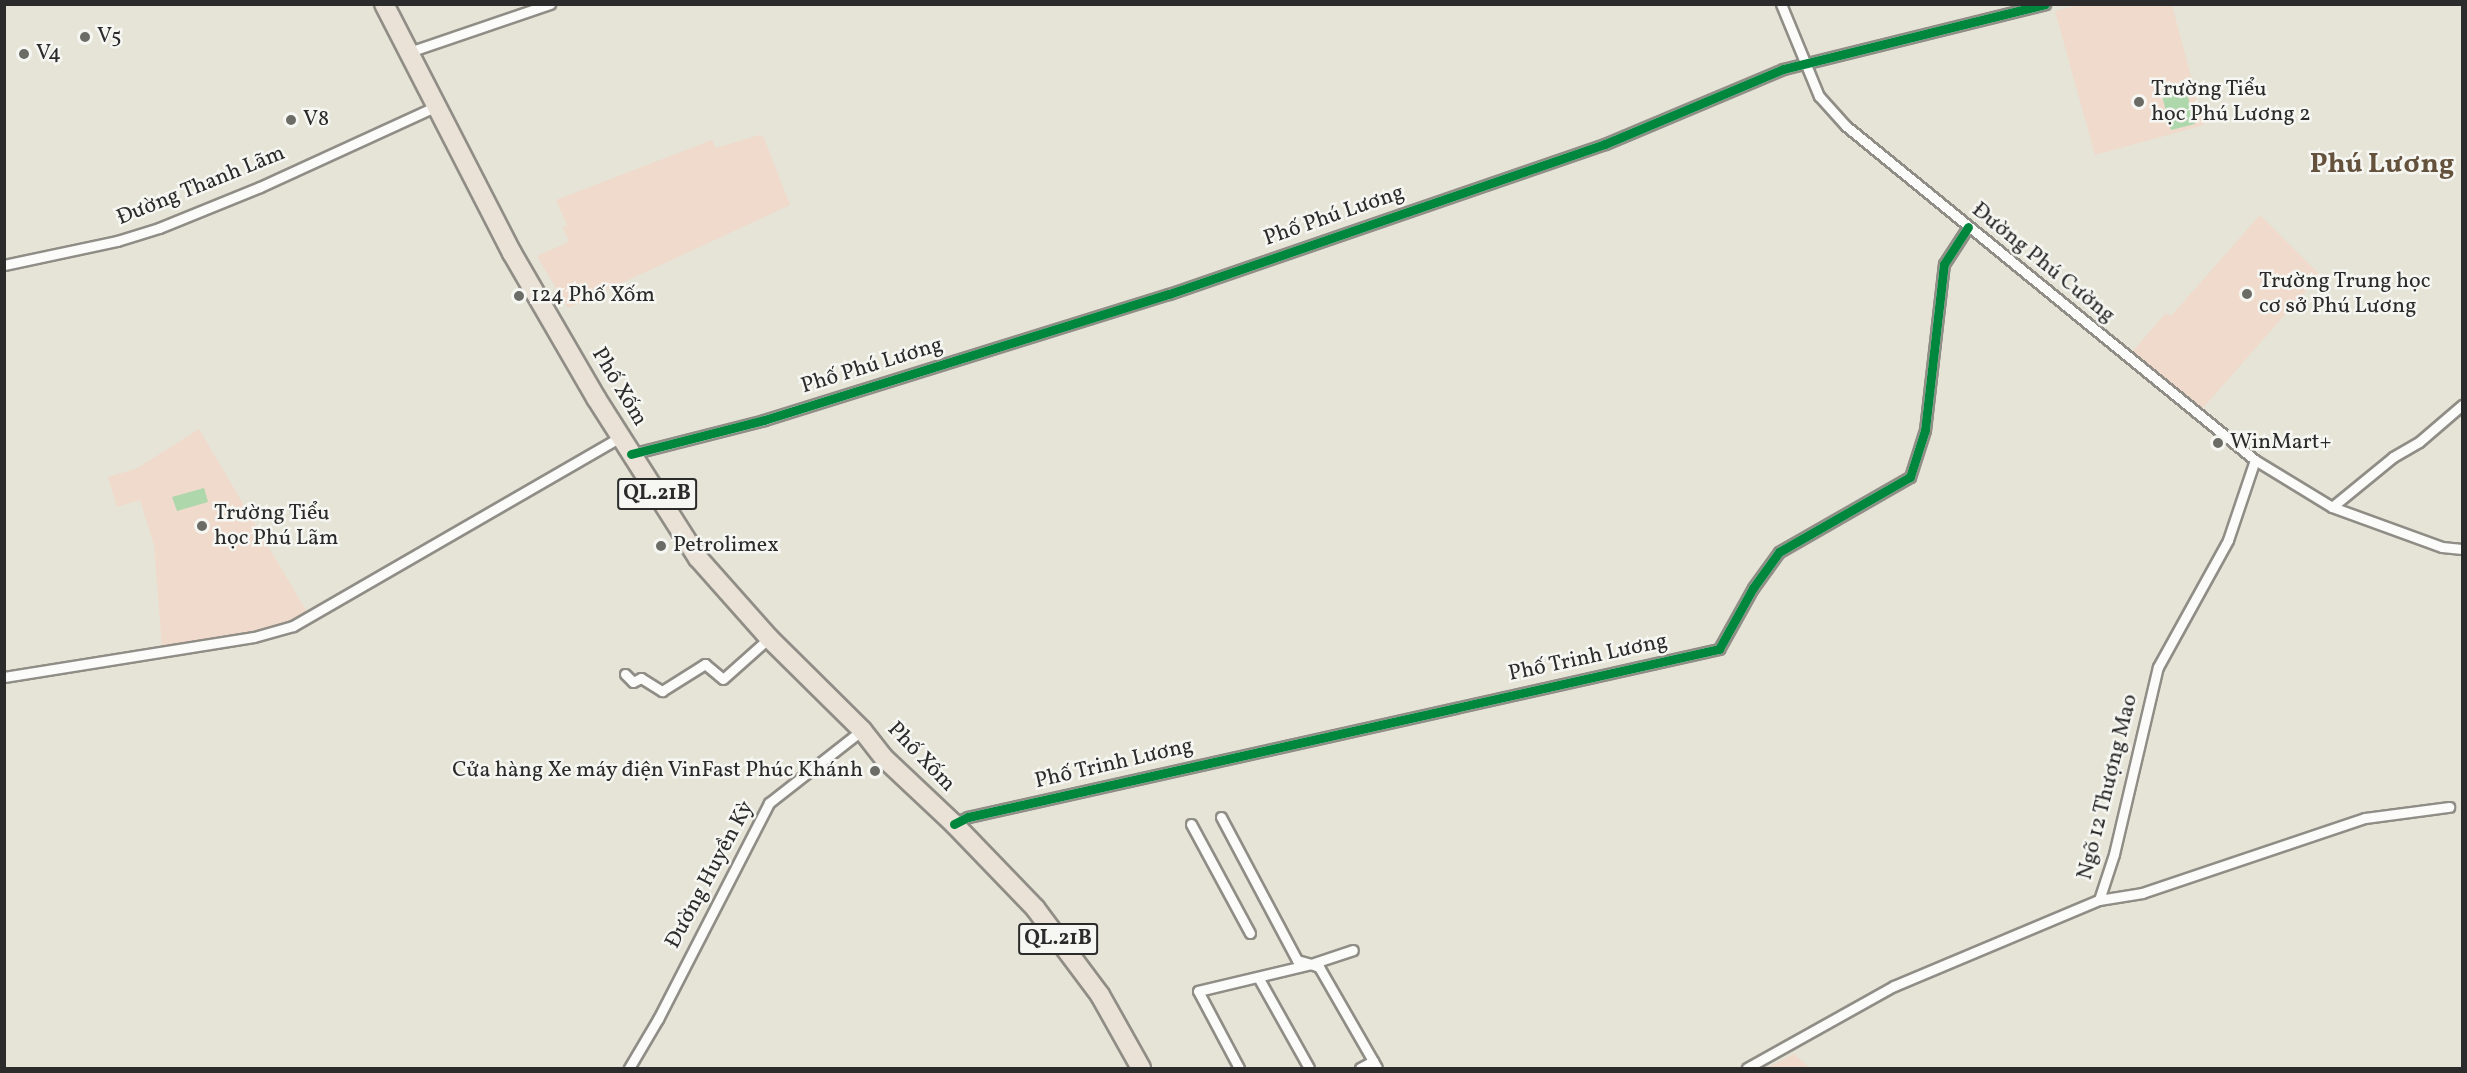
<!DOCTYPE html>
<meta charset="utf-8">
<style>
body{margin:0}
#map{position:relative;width:2467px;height:1073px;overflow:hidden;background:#e6e4d6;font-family:Vollkorn,serif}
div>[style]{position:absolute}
.built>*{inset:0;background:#efdacc}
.green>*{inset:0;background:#aed7ac}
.roads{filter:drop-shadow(2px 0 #8f8d86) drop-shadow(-2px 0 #8f8d86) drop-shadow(0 2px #8f8d86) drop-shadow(0 -2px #8f8d86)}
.street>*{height:9px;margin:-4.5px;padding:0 4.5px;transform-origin:4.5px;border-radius:4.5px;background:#fbfbf9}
.highway>*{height:18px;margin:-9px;padding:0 9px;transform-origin:9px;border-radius:9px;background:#eae2d7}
.cycleway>*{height:9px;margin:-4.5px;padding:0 4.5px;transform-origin:4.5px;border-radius:4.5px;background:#00873e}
.dots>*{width:16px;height:16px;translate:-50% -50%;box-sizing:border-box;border:3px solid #f6f6f2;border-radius:50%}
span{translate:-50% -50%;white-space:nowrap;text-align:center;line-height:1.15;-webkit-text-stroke:5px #f6f6f2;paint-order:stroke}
.shield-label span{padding:2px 4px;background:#f6f6f2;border:2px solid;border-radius:4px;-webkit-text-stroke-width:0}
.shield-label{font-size:21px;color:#2b2b2b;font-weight:700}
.poi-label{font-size:22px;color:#2b2b2b}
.left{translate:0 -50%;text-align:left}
.right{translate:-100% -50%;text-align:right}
.street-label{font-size:22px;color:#2b2b2b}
.district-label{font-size:28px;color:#65523d;font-weight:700}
.frame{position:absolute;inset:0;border:6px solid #2b2b2b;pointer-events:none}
</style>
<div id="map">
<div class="built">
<i style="clip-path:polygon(2080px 5px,2172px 5px,2204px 125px,2095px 155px,2055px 11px)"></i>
<i style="clip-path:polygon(759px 135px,764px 138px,790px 205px,568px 308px,537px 256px,569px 242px,563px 228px,567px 225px,556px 200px,712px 140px,716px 148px)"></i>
<i style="clip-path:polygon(2260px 215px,2320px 275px,2202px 409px,2132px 352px,2166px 313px,2171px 316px)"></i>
<i style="clip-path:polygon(199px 429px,307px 612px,266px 631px,162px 647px,154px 545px,140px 500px,117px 507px,108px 477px,136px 469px)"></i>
<i style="clip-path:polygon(1794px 1054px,1810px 1068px,1766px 1068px)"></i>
</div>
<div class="green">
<i style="clip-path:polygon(2185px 86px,2195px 124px,2171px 130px,2161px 92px)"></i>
<i style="clip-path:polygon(204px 488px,208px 502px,177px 511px,172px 497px)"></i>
</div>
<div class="roads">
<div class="street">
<i style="left:1781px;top:4px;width:100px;rotate:67.6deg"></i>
<i style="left:1819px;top:96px;width:40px;rotate:48deg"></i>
<i style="left:1846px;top:126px;width:528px;rotate:39.24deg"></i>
<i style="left:2255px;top:460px;width:90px;rotate:31.4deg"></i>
<i style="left:2332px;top:507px;width:117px;rotate:20deg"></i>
<i style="left:2442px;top:547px;width:20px;rotate:6deg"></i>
<i style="left:409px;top:52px;width:149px;rotate:-18.8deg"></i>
<i style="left:4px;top:265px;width:116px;rotate:-12deg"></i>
<i style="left:117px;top:241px;width:44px;rotate:-17.2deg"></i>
<i style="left:159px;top:228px;width:109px;rotate:-22.1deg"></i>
<i style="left:260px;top:187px;width:195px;rotate:-24.6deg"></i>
<i style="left:631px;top:454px;width:137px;rotate:-14.3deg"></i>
<i style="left:764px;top:420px;width:424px;rotate:-17.3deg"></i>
<i style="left:1169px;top:294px;width:461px;rotate:-19deg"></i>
<i style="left:1605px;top:144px;width:193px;rotate:-22.8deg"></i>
<i style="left:1783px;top:69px;width:270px;rotate:-13.9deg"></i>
<i style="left:2332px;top:507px;width:79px;rotate:-39.3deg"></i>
<i style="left:2393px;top:457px;width:30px;rotate:-30deg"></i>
<i style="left:2419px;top:442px;width:57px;rotate:-40.7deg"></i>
<i style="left:625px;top:674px;width:11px;rotate:45deg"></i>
<i style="left:633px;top:682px;width:9px;rotate:-27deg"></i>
<i style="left:641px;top:678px;width:25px;rotate:32deg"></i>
<i style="left:662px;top:691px;width:51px;rotate:-32.1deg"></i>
<i style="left:705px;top:664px;width:23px;rotate:40deg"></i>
<i style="left:723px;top:679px;width:62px;rotate:-41.7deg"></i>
<i style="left:4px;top:677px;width:253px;rotate:-9.1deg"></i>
<i style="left:254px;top:637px;width:41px;rotate:-15.8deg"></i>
<i style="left:293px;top:626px;width:378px;rotate:-30deg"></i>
<i style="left:1221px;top:817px;width:162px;rotate:62deg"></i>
<i style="left:1297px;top:960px;width:15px;rotate:16deg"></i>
<i style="left:1311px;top:964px;width:44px;rotate:-18.4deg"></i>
<i style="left:954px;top:824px;width:16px;rotate:-27deg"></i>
<i style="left:968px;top:817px;width:770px;rotate:-12.61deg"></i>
<i style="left:1719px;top:649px;width:70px;rotate:-60.9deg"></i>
<i style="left:1753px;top:588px;width:44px;rotate:-54.2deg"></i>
<i style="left:1779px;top:552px;width:151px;rotate:-29.8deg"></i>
<i style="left:1910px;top:477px;width:49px;rotate:-72.3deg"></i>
<i style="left:1925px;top:430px;width:167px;rotate:-83.5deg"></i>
<i style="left:1944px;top:264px;width:44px;rotate:-57deg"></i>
<i style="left:1191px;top:824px;width:124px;rotate:61.6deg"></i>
<i style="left:2099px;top:900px;width:44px;rotate:-9.2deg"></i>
<i style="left:2142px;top:893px;width:235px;rotate:-18.6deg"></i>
<i style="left:2365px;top:818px;width:85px;rotate:-7.5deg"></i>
<i style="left:1258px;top:977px;width:104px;rotate:60.7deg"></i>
<i style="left:629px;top:1068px;width:57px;rotate:-59.4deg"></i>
<i style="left:658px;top:1019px;width:243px;rotate:-62.8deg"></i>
<i style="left:769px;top:803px;width:118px;rotate:-38.1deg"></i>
<i style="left:1239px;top:1068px;width:87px;rotate:-118deg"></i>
<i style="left:1198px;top:991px;width:116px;rotate:-13.4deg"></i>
<i style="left:1311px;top:964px;width:9px;rotate:21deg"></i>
<i style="left:1319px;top:967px;width:116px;rotate:60.1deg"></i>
<i style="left:1360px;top:1068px;width:15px;rotate:-28deg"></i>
<i style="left:1747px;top:1068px;width:168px;rotate:-29.2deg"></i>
<i style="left:1894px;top:986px;width:222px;rotate:-22.8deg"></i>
<i style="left:2099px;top:900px;width:48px;rotate:-71.9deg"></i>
<i style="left:2114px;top:854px;width:192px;rotate:-76.8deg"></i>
<i style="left:2158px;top:667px;width:145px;rotate:-61.1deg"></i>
<i style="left:2228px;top:540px;width:84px;rotate:-71.4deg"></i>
</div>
<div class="highway">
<i style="left:384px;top:4px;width:280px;rotate:62.8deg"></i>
<i style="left:512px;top:253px;width:168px;rotate:59.9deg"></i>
<i style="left:596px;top:398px;width:190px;rotate:57.5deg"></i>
<i style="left:698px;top:558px;width:107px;rotate:48.4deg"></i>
<i style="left:769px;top:638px;width:131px;rotate:44.7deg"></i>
<i style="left:862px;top:730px;width:36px;rotate:52deg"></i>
<i style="left:884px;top:758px;width:96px;rotate:43.3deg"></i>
<i style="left:954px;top:824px;width:117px;rotate:46deg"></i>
<i style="left:1035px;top:908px;width:109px;rotate:53.2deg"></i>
<i style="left:1100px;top:995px;width:84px;rotate:60.7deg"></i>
</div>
</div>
<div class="cycleway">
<i style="left:631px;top:454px;width:137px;rotate:-14.3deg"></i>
<i style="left:764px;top:420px;width:424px;rotate:-17.3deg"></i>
<i style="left:1169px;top:294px;width:461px;rotate:-19deg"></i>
<i style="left:1605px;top:144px;width:193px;rotate:-22.8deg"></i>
<i style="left:1783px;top:69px;width:270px;rotate:-13.9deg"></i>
<i style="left:954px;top:824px;width:16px;rotate:-27deg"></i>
<i style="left:968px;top:817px;width:770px;rotate:-12.61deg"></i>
<i style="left:1719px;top:649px;width:70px;rotate:-60.9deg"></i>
<i style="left:1753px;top:588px;width:44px;rotate:-54.2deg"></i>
<i style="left:1779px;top:552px;width:151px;rotate:-29.8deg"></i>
<i style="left:1910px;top:477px;width:49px;rotate:-72.3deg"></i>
<i style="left:1925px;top:430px;width:167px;rotate:-83.5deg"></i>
<i style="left:1944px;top:264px;width:44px;rotate:-57deg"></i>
</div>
<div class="dots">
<i style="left:85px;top:37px;background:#6c6c67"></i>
<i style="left:24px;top:54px;background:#6c6c67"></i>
<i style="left:2139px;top:102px;background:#6c6c67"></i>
<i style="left:291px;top:120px;background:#6c6c67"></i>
<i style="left:2247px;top:294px;background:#6c6c67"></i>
<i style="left:519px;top:296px;background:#6c6c67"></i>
<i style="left:2218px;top:443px;background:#6c6c67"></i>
<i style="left:202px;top:526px;background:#6c6c67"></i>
<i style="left:661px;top:546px;background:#6c6c67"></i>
<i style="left:875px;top:771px;background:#6c6c67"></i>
</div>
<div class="shield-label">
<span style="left:657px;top:494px">QL.21B</span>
<span style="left:1058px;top:939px">QL.21B</span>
</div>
<div class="poi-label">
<span class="left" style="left:97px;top:37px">V5</span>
<span class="left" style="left:36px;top:54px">V4</span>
<span class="left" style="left:2151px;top:102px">Trường Tiểu<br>học Phú Lương 2</span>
<span class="left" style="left:303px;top:120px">V8</span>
<span class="left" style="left:2259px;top:294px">Trường Trung học<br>cơ sở Phú Lương</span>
<span class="left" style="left:531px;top:296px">124 Phố Xốm</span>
<span class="left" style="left:2230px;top:443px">WinMart+</span>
<span class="left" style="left:214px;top:526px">Trường Tiểu<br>học Phú Lãm</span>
<span class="left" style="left:673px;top:546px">Petrolimex</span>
<span class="right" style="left:863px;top:771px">Cửa hàng Xe máy điện VinFast Phúc Khánh</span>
</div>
<div class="street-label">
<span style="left:201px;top:186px;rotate:-22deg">Đường Thanh Lãm</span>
<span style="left:1334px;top:216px;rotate:-19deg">Phố Phú Lương</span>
<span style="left:2043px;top:263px;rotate:39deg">Đường Phú Cường</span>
<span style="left:872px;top:366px;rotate:-17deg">Phố Phú Lương</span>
<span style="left:619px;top:387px;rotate:59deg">Phố Xốm</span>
<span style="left:1588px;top:658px;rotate:-12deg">Phố Trinh Lương</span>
<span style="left:921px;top:757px;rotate:46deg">Phố Xốm</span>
<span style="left:1114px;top:764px;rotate:-13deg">Phố Trinh Lương</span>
<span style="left:2108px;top:787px;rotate:-76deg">Ngõ 12 Thượng Mao</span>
<span style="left:710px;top:875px;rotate:-62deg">Đường Huyền Kỳ</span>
</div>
<div class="district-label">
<span style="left:2382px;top:165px">Phú Lương</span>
</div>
<div class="frame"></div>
</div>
